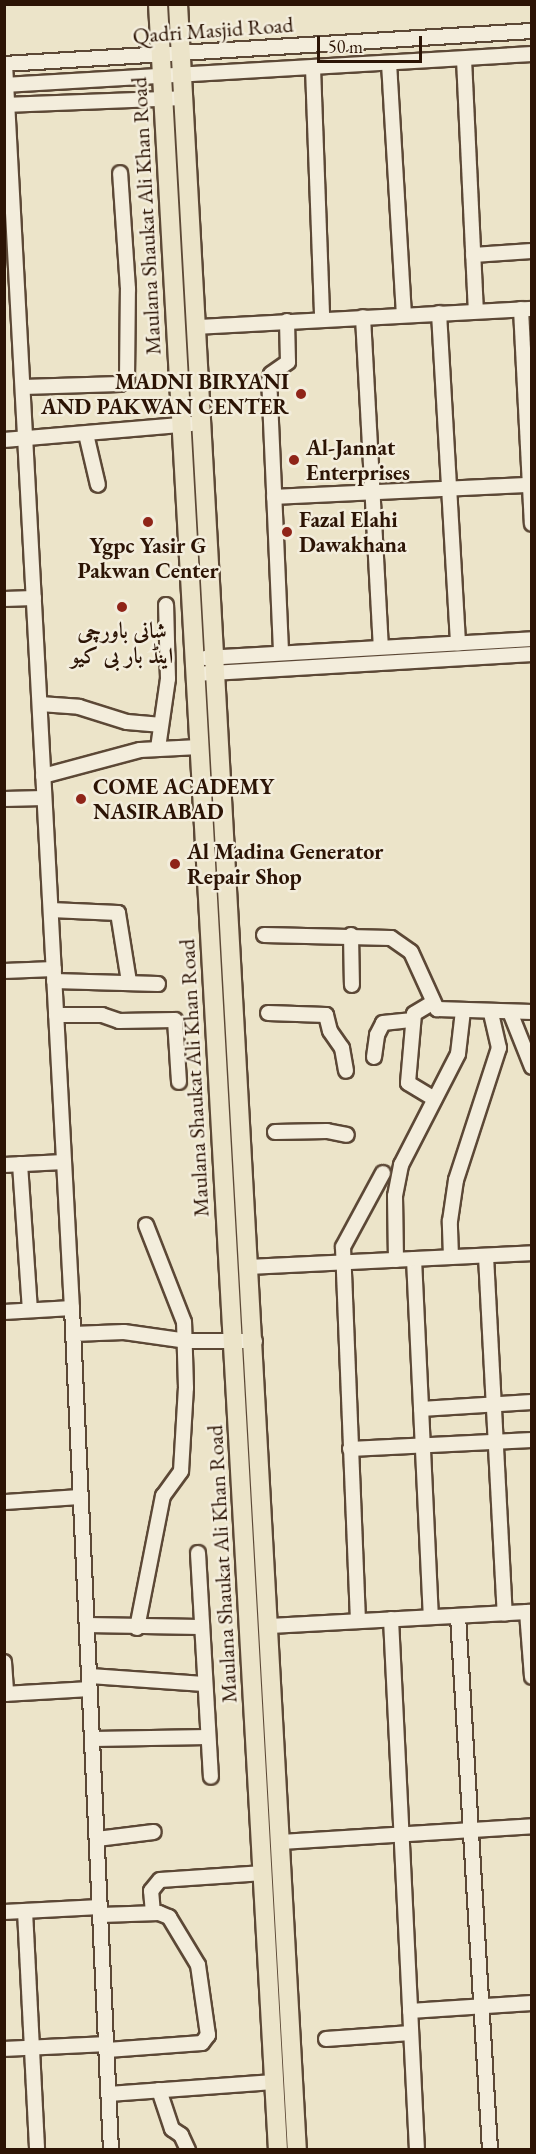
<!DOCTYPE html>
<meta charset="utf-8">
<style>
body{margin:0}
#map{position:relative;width:536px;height:2154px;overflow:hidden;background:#ece4c9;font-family:"EB Garamond",Amiri,serif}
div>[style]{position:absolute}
.roads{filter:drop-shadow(2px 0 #5c4836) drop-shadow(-2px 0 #5c4836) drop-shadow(0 2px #5c4836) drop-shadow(0 -2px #5c4836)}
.minor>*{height:14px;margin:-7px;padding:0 7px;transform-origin:7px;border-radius:7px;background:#f3eddc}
.major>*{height:18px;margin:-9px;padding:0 9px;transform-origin:9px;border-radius:9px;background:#ece4c9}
.dots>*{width:16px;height:16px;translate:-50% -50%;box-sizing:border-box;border:3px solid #f3eddc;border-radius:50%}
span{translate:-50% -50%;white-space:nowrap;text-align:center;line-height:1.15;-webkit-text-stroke:5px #f3eddc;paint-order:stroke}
.street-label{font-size:22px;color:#2c1405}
.poi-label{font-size:22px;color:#2c1405;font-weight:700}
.right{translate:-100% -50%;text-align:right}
.left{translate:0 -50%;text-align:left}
.frame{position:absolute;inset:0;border:6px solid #2c1405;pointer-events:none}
.scale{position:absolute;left:317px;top:36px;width:105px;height:27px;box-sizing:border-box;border:3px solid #2c1405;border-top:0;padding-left:8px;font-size:18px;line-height:21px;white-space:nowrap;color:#2c1405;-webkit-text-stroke:4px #f3eddc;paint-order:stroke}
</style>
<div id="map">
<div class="roads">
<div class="minor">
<i style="left:464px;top:59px;width:252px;rotate:87.3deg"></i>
<i style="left:389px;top:63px;width:252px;rotate:86.6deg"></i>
<i style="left:4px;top:64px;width:529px;rotate:-3.58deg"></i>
<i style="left:5px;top:64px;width:1246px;rotate:86.92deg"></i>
<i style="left:72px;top:1308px;width:843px;rotate:87.35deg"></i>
<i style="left:313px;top:68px;width:251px;rotate:87.9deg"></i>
<i style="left:4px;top:85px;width:529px;rotate:-3.36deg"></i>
<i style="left:4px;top:105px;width:179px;rotate:-2.2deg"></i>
<i style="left:473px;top:255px;width:59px;rotate:-3.9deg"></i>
<i style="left:521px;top:309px;width:215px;rotate:87.1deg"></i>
<i style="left:439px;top:313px;width:331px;rotate:86.7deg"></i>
<i style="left:363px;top:317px;width:329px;rotate:86.9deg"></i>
<i style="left:197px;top:327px;width:335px;rotate:-3.1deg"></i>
<i style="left:23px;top:387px;width:97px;rotate:-1.8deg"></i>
<i style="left:120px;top:384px;width:9px;rotate:-36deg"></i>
<i style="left:127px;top:379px;width:90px;rotate:-89.4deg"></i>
<i style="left:128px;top:289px;width:116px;rotate:-93.9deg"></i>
<i style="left:86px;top:434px;width:52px;rotate:76.8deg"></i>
<i style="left:4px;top:440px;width:188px;rotate:-4.9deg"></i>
<i style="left:274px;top:497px;width:256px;rotate:-2.7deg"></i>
<i style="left:4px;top:599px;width:30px;rotate:-2deg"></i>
<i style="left:281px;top:651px;width:270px;rotate:-92.5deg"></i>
<i style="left:269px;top:381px;width:7px;rotate:-74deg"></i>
<i style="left:271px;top:374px;width:21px;rotate:-35deg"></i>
<i style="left:288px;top:362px;width:41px;rotate:-91.4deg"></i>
<i style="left:205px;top:658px;width:328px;rotate:-3.3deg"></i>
<i style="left:195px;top:674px;width:338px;rotate:-3.4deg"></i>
<i style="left:40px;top:704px;width:39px;rotate:4deg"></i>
<i style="left:79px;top:707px;width:50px;rotate:17.4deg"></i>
<i style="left:127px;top:722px;width:32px;rotate:5deg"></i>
<i style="left:158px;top:748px;width:70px;rotate:-81.8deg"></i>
<i style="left:168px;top:679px;width:74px;rotate:-91.5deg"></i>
<i style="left:43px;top:776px;width:100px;rotate:-15deg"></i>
<i style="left:140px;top:750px;width:59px;rotate:-2.9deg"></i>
<i style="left:4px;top:799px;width:40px;rotate:-1.4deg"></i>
<i style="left:51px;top:910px;width:67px;rotate:2.6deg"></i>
<i style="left:118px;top:913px;width:70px;rotate:80.9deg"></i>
<i style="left:264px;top:935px;width:127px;rotate:1.4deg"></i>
<i style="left:391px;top:938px;width:24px;rotate:35deg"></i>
<i style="left:411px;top:952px;width:63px;rotate:65.5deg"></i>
<i style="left:437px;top:1009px;width:95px;rotate:1.8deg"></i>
<i style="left:351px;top:935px;width:50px;rotate:88.9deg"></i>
<i style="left:4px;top:971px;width:50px;rotate:-2.3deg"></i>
<i style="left:54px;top:981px;width:104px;rotate:1.7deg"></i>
<i style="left:432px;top:1003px;width:21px;rotate:149deg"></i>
<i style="left:414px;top:1014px;width:69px;rotate:95deg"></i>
<i style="left:408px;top:1083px;width:31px;rotate:31deg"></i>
<i style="left:510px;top:1012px;width:59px;rotate:68.2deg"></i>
<i style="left:268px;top:1013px;width:58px;rotate:2deg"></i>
<i style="left:326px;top:1015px;width:16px;rotate:76deg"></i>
<i style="left:330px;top:1031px;width:21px;rotate:55deg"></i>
<i style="left:342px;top:1048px;width:23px;rotate:80deg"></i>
<i style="left:56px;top:1015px;width:46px"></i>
<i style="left:102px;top:1015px;width:18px;rotate:19deg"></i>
<i style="left:119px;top:1021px;width:56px;rotate:-1deg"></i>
<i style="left:175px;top:1020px;width:62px;rotate:86.3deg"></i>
<i style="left:374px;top:1057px;width:22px;rotate:-82deg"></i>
<i style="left:377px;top:1035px;width:13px;rotate:-63deg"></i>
<i style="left:383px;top:1023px;width:30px;rotate:-6deg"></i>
<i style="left:275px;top:1132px;width:52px;rotate:-1.1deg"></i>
<i style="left:327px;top:1131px;width:20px;rotate:11deg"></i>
<i style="left:20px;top:1164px;width:146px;rotate:86.1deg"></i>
<i style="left:4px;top:1165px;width:60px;rotate:-2.9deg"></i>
<i style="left:486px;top:1256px;width:358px;rotate:87deg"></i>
<i style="left:451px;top:1257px;width:36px;rotate:-92deg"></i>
<i style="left:450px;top:1221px;width:41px;rotate:-81.7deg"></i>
<i style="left:456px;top:1180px;width:139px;rotate:-72deg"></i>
<i style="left:499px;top:1048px;width:37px;rotate:-103deg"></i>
<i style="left:414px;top:1259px;width:358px;rotate:87.3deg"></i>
<i style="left:396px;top:1260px;width:64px;rotate:-90.9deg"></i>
<i style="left:395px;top:1196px;width:32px;rotate:-79deg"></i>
<i style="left:401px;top:1165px;width:125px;rotate:-62.8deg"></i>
<i style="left:458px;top:1054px;width:43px;rotate:-83.4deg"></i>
<i style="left:250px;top:1267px;width:282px;rotate:-2.8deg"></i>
<i style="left:4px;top:1312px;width:68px;rotate:-3.4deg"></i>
<i style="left:73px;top:1334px;width:51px;rotate:-2.2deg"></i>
<i style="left:124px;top:1332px;width:64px;rotate:8.1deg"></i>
<i style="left:187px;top:1341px;width:68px"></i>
<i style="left:421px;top:1409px;width:111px;rotate:-3.6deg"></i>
<i style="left:350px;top:1449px;width:182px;rotate:-2.8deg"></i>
<i style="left:4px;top:1502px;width:76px;rotate:-3.8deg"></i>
<i style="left:198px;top:1553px;width:224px;rotate:86.7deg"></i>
<i style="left:527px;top:1612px;width:65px;rotate:85.6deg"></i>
<i style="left:458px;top:1616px;width:535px;rotate:86.57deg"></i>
<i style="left:391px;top:1619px;width:532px;rotate:87.2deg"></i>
<i style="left:358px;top:1621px;width:374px;rotate:-92.3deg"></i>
<i style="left:343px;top:1247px;width:84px;rotate:-61.6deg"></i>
<i style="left:87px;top:1625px;width:113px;rotate:1deg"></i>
<i style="left:270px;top:1626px;width:262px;rotate:-3.1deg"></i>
<i style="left:137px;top:1628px;width:135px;rotate:-78.9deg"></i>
<i style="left:163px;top:1496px;width:31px;rotate:-54deg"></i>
<i style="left:181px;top:1471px;width:83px;rotate:-86.6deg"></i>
<i style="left:186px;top:1388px;width:66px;rotate:-91.7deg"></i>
<i style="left:184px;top:1322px;width:104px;rotate:-111.4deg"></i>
<i style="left:4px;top:1662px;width:32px;rotate:86deg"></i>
<i style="left:90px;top:1676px;width:114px;rotate:4deg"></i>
<i style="left:4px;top:1694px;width:86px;rotate:-3.3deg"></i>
<i style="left:93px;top:1739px;width:115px;rotate:-1deg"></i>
<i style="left:97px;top:1839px;width:57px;rotate:-7deg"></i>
<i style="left:281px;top:1842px;width:252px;rotate:-3.6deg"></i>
<i style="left:25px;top:1911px;width:239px;rotate:87.1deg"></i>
<i style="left:4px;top:1912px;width:96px;rotate:-3deg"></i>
<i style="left:153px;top:1913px;width:22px;rotate:-95deg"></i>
<i style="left:151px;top:1891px;width:14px;rotate:-51deg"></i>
<i style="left:160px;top:1880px;width:104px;rotate:-3.9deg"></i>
<i style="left:101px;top:1915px;width:58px;rotate:-2deg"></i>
<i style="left:159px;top:1913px;width:11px;rotate:22deg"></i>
<i style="left:169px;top:1917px;width:56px;rotate:58.9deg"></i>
<i style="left:198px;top:1965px;width:71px;rotate:81.9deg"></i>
<i style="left:208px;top:2035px;width:10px;rotate:127deg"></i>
<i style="left:202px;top:2043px;width:95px;rotate:175.8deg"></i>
<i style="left:410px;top:2011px;width:122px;rotate:-3.8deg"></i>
<i style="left:326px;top:2039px;width:85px;rotate:-4deg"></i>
<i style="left:4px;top:2049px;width:102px;rotate:-2.8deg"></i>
<i style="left:159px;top:2090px;width:41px;rotate:71.6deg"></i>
<i style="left:172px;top:2129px;width:11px;rotate:34deg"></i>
<i style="left:181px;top:2135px;width:17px;rotate:65deg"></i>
<i style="left:109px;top:2094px;width:165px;rotate:-4.2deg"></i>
</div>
<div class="major">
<i style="left:158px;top:4px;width:2149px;rotate:86.8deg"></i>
<i style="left:178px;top:4px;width:2149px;rotate:86.83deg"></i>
</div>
</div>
<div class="dots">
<i style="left:301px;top:394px;background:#8f2418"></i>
<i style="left:294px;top:460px;background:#8f2418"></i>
<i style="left:148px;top:522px;background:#8f2418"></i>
<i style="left:287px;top:532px;background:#8f2418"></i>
<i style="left:122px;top:607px;background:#8f2418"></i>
<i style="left:81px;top:799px;background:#8f2418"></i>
<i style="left:175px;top:864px;background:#8f2418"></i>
</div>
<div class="street-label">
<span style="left:213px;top:30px;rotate:-4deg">Qadri Masjid Road</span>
<span style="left:146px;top:216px;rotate:-93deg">Maulana Shaukat Ali Khan Road</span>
<span style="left:194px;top:1078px;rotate:-93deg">Maulana Shaukat Ali Khan Road</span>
<span style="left:222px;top:1564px;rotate:-93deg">Maulana Shaukat Ali Khan Road</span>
</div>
<div class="poi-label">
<span class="right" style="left:289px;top:394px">MADNI BIRYANI<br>AND PAKWAN CENTER</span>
<span class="left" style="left:306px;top:460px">Al-Jannat<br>Enterprises</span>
<span class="left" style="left:299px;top:532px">Fazal Elahi<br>Dawakhana</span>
<span style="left:148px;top:558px">Ygpc Yasir G<br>Pakwan Center</span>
<span style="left:122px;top:643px">شانی باورچی<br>اینڈ بار بی کیو</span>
<span class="left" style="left:93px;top:799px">COME ACADEMY<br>NASIRABAD</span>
<span class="left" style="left:187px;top:864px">Al Madina Generator<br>Repair Shop</span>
</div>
<div class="frame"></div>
<div class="scale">50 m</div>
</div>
